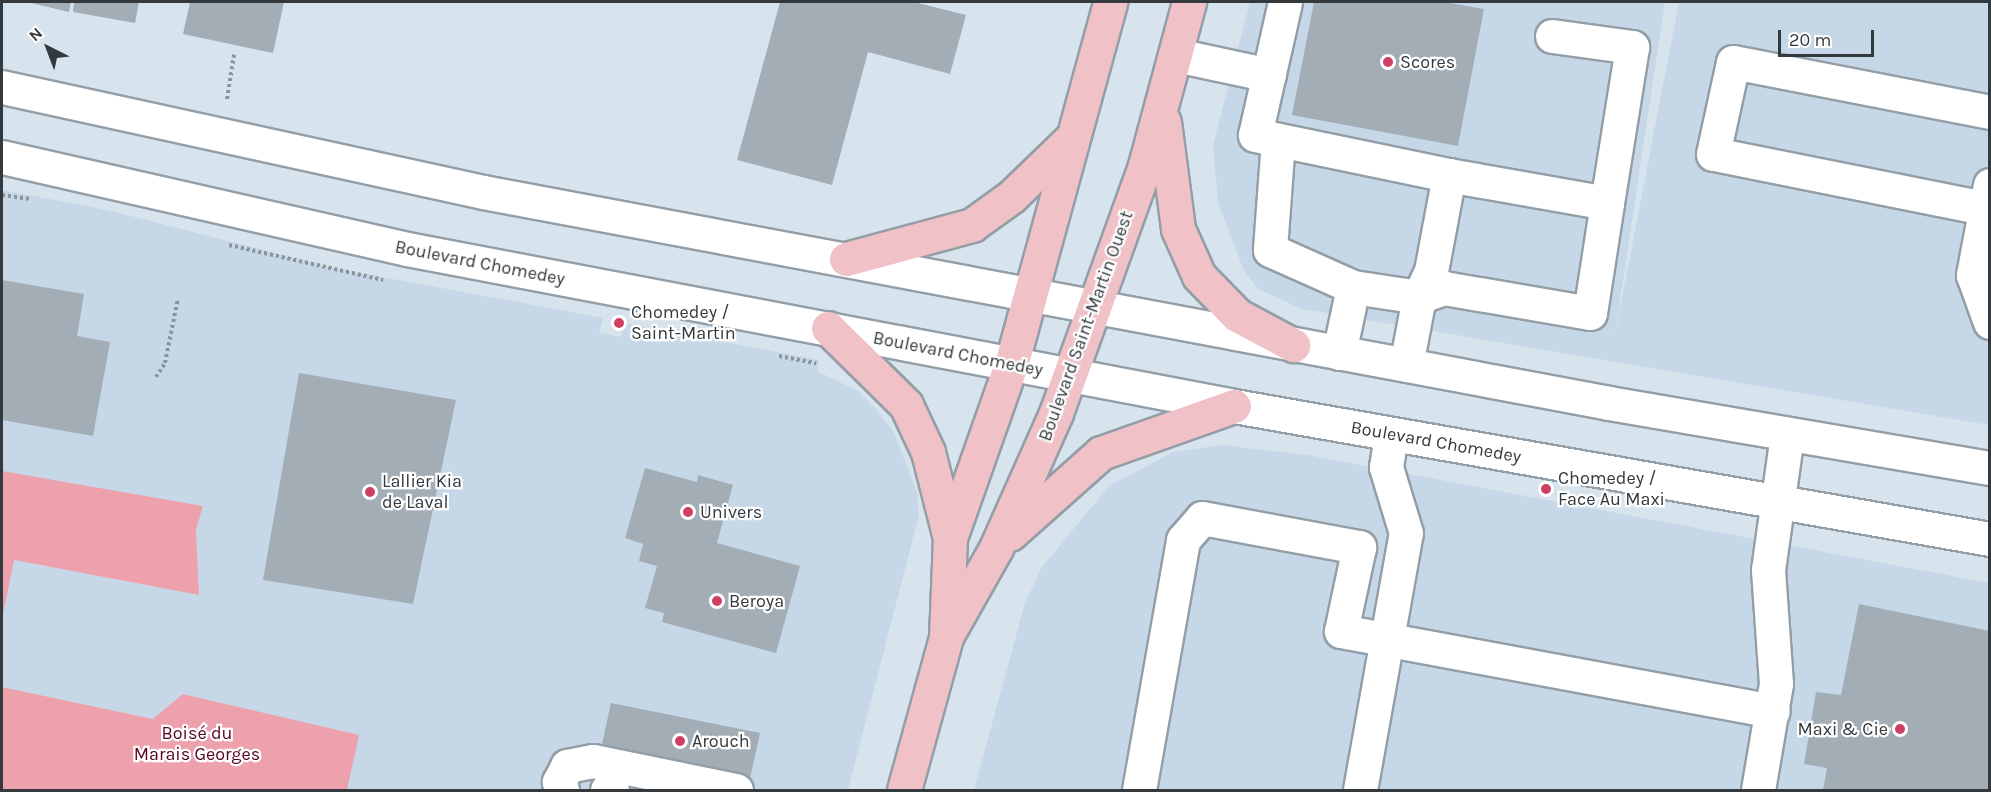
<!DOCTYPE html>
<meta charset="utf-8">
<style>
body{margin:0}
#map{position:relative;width:1991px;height:792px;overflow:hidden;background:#d7e3ed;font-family:Karla,sans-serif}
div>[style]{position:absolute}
.built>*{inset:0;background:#c6d8e7}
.green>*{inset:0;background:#eca1ac}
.building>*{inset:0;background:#a2adb6}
.path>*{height:4px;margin-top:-2px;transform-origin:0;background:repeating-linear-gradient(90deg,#8a939a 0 3px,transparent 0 6px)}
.roads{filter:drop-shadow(2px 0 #939ea7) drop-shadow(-2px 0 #939ea7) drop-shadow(0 2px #939ea7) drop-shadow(0 -2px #939ea7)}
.minor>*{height:33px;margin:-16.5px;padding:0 16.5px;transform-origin:16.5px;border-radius:16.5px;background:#fff}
.major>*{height:33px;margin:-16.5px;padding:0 16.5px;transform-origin:16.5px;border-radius:16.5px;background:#f0c1c7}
.dots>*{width:16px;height:16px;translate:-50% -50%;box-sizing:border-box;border:3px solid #fff;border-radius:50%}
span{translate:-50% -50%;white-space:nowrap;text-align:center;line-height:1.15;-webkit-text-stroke:4.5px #fff;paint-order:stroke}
.poi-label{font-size:18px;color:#34393d}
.left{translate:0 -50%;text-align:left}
.right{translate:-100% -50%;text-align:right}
.street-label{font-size:18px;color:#34393d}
.park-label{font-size:18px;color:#55041e}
.frame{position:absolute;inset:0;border:3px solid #34393d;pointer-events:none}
.north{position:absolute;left:18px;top:18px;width:60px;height:60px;-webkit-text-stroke:4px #fff;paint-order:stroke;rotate:318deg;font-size:16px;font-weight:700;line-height:24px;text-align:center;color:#34393d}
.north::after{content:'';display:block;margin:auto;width:21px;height:27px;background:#34393d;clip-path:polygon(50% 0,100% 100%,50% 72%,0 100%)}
.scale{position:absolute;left:1778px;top:30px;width:96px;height:27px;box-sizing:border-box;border:3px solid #34393d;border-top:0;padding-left:8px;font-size:18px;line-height:21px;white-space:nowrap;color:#34393d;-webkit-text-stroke:4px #fff;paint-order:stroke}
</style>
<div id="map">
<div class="built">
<i style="clip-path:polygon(1250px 2px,1665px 2px,1615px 334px,1679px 2px,1989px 2px,1989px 425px,1302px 309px,1258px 289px,1244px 271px,1218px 202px,1213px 145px)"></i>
<i style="clip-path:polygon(2px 190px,107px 210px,334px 268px,603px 318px,599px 333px,621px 337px,624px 323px,819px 360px,817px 371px,858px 391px,877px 410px,894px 433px,917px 492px,919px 515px,848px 790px,347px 790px,358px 735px,184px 694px,153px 719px,2px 687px,2px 620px,13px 560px,199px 595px,196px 530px,203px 506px,2px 473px)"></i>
<i style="clip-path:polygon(1222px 445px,1313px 456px,1989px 583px,1989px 790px,974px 790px,1025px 603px,1042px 567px,1110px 485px,1174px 452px)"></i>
</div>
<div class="green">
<i style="clip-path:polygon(2px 471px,203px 506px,196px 530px,199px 595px,14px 560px,2px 620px)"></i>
<i style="clip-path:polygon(2px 687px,153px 719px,183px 694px,359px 735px,347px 790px,2px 790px)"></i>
</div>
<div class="building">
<i style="clip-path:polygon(27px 2px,71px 2px,69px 12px)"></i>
<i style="clip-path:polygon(74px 2px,139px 2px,135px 23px,73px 12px)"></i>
<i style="clip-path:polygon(190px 2px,284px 2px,273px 53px,183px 34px)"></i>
<i style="clip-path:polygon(780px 2px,914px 2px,966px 15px,950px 74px,868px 52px,832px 185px,737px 160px)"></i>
<i style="clip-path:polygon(1314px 2px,1444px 2px,1484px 9px,1458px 146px,1292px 115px)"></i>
<i style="clip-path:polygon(2px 280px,84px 294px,77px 336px,110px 342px,93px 436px,2px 420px)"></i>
<i style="clip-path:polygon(299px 373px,456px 400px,413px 604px,263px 580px)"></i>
<i style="clip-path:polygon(645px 468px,697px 482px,698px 475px,733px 485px,717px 543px,800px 566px,776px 653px,662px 622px,664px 613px,645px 608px,657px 566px,639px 561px,643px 544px,625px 538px)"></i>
<i style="clip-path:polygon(1859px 604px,1990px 631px,1990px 790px,1823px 790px,1827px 768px,1804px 764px,1816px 692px,1841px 695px)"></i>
<i style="clip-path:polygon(611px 703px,760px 733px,749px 783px,600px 753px)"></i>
</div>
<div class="path">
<i style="left:227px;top:99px;width:45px;rotate:-81deg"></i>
<i style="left:2px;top:195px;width:27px;rotate:8deg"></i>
<i style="left:229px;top:245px;width:158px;rotate:12.8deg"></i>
<i style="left:779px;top:356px;width:38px;rotate:11deg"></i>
<i style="left:156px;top:377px;width:17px;rotate:-57deg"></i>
<i style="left:165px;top:363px;width:66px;rotate:-78.7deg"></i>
</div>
<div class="roads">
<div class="minor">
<i style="left:1285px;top:2px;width:136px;rotate:102.7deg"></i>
<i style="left:1255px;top:135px;width:198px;rotate:11.7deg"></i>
<i style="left:1449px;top:175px;width:98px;rotate:100.6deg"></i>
<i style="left:1431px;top:271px;width:29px;rotate:115deg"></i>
<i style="left:1552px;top:36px;width:81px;rotate:7.8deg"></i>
<i style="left:1632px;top:47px;width:158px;rotate:99.1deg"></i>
<i style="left:1176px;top:55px;width:95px;rotate:12.1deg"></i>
<i style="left:2px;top:87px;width:492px;rotate:12.3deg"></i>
<i style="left:483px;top:192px;width:1146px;rotate:10.61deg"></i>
<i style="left:1609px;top:403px;width:387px;rotate:9.7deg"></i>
<i style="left:1278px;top:140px;width:110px;rotate:94.2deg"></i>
<i style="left:1270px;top:250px;width:91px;rotate:24deg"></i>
<i style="left:2px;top:157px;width:415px;rotate:12.8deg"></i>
<i style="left:407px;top:249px;width:842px;rotate:10.75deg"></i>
<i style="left:1234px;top:406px;width:768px;rotate:9.98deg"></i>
<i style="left:1990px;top:185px;width:92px;rotate:100.7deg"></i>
<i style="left:1973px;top:275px;width:50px;rotate:70.1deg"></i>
<i style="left:1984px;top:208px;width:276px;rotate:-168.7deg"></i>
<i style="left:1713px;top:154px;width:94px;rotate:-77.7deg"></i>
<i style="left:1733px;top:62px;width:262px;rotate:11deg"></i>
<i style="left:1419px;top:297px;width:27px;rotate:-20deg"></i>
<i style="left:1444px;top:288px;width:148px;rotate:9.7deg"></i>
<i style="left:1590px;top:313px;width:111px;rotate:-81.2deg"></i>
<i style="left:1607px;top:203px;width:160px;rotate:-170deg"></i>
<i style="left:1339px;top:353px;width:67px;rotate:-78deg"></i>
<i style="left:1353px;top:287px;width:67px;rotate:8.6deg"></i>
<i style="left:1419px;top:297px;width:69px;rotate:100.8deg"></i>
<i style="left:562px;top:790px;width:9px;rotate:-111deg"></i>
<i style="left:559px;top:782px;width:18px;rotate:-63deg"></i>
<i style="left:567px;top:766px;width:26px;rotate:-11deg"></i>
<i style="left:593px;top:761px;width:146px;rotate:11.5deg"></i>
<i style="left:607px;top:790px;width:5px;rotate:-22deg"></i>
<i style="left:1139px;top:790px;width:254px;rotate:-80deg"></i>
<i style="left:1183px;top:540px;width:29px;rotate:-49deg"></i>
<i style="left:1202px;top:518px;width:160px;rotate:10.5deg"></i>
<i style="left:1359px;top:547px;width:86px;rotate:102.1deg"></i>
<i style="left:1341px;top:631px;width:439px;rotate:10.5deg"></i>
<i style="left:1360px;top:790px;width:261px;rotate:-79.9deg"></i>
<i style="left:1406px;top:533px;width:69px;rotate:-106.9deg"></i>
<i style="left:1386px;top:467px;width:33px;rotate:-81deg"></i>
<i style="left:1758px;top:790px;width:108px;rotate:-80.4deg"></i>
<i style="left:1776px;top:684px;width:114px;rotate:-94deg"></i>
<i style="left:1768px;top:570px;width:137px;rotate:-82deg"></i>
</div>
<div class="major">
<i style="left:1164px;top:122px;width:108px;rotate:82.5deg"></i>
<i style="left:1178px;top:229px;width:51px;rotate:65.9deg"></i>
<i style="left:1199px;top:276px;width:54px;rotate:45.7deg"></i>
<i style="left:1237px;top:315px;width:64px;rotate:28.2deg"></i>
<i style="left:846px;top:259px;width:131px;rotate:-15.1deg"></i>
<i style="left:972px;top:225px;width:49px;rotate:-35.9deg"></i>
<i style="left:1012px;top:196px;width:83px;rotate:-44deg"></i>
<i style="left:828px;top:328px;width:110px;rotate:44.6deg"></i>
<i style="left:906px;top:405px;width:52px;rotate:64.9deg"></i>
<i style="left:928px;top:452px;width:89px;rotate:75.7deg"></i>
<i style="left:1010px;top:534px;width:122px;rotate:-41.7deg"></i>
<i style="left:1101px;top:453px;width:141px;rotate:-19.5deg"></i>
<i style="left:948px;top:633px;width:98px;rotate:-60.5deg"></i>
<i style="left:996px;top:548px;width:148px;rotate:-66deg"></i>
<i style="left:1056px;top:413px;width:259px;rotate:-70.2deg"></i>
<i style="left:1144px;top:169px;width:173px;rotate:-74.9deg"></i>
<i style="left:904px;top:790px;width:159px;rotate:-74.6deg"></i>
<i style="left:946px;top:637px;width:99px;rotate:-87.7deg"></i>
<i style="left:950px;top:538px;width:183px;rotate:-70.6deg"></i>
<i style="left:1011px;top:365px;width:376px;rotate:-74.7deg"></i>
</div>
</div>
<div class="dots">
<i style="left:1388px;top:62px;background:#ce3f62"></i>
<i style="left:619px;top:323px;background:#ce3f62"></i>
<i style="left:1546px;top:489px;background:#ce3f62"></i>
<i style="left:370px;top:492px;background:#ce3f62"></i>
<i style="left:688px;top:512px;background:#ce3f62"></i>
<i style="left:717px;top:601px;background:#ce3f62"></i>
<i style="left:1900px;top:729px;background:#ce3f62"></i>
<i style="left:680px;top:741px;background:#ce3f62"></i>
</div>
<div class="poi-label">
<span class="left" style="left:1400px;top:62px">Scores</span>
<span class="left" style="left:631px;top:323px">Chomedey /<br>Saint-Martin</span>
<span class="left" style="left:1558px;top:489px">Chomedey /<br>Face Au Maxi</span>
<span class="left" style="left:382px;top:492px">Lallier Kia<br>de Laval</span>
<span class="left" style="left:700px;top:512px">Univers</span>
<span class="left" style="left:729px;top:601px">Beroya</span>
<span class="right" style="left:1888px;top:729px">Maxi &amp; Cie</span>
<span class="left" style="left:692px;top:741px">Arouch</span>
</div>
<div class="street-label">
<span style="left:480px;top:263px;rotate:11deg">Boulevard Chomedey</span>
<span style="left:1086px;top:326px;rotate:-70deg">Boulevard Saint-Martin Ouest</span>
<span style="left:958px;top:354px;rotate:11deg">Boulevard Chomedey</span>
<span style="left:1436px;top:442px;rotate:10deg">Boulevard Chomedey</span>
</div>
<div class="park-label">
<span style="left:197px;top:744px">Boisé du<br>Marais Georges</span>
</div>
<div class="frame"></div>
<div class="north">N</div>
<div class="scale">20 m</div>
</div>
